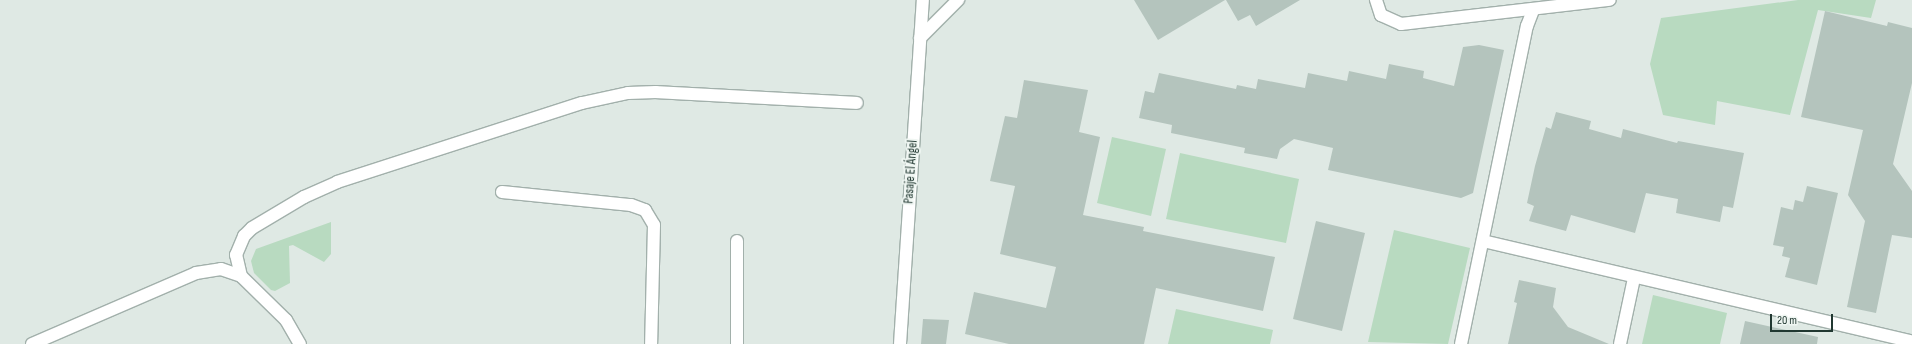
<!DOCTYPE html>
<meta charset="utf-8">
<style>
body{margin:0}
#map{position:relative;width:1912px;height:344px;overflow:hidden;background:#dfe9e4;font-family:"Sofia Sans Condensed",sans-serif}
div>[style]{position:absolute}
.green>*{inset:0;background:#b8dac0}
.building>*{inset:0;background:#b4c4bd}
.roads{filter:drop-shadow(1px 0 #a2b0ab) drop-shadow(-1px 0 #a2b0ab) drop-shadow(0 1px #a2b0ab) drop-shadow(0 -1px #a2b0ab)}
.minor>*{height:12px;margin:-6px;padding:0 6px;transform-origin:6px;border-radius:6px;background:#fff}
span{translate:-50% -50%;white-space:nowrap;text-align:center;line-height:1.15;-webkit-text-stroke:4px #eff6f2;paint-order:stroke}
.street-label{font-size:13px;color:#213831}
.scale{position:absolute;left:1770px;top:314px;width:63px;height:18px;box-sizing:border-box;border:2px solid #213831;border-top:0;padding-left:5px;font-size:12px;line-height:14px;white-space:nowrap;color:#213831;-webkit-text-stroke:3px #eff6f2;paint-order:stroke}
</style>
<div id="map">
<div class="green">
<i style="clip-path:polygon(1798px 0,1876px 0,1871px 18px,1818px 10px,1790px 115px,1717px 101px,1715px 125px,1663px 115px,1650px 64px,1661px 18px)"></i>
<i style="clip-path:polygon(1112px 137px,1166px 149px,1151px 216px,1097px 203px)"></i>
<i style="clip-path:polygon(1180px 153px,1299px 179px,1286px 243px,1166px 219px)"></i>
<i style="clip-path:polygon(331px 222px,331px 254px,324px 262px,293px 245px,289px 246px,290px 283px,275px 291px,271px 290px,254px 273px,251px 261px,256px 249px)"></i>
<i style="clip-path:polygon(1394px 230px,1470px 248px,1448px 344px,1368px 342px)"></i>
<i style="clip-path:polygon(1653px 295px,1727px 313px,1720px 344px,1642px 344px)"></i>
<i style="clip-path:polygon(1176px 309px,1273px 330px,1270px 344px,1168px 344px)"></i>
</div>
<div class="building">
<i style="clip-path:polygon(1134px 0,1225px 0,1158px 40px)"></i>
<i style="clip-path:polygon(1226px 0,1300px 0,1256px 26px,1250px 15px,1238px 21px)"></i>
<i style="clip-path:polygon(1825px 11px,1887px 26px,1888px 22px,1912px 28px,1912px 83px,1893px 164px,1912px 191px,1912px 238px,1892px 235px,1876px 313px,1847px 307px,1865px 221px,1848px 195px,1863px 130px,1801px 117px)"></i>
<i style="clip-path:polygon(1479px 45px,1504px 50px,1473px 193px,1461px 198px,1328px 170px,1333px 148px,1294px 139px,1280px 149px,1277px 159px,1244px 153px,1245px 148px,1171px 133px,1172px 125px,1139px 118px,1145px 91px,1154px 93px,1159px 73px,1236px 89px,1237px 85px,1256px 89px,1258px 79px,1305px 88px,1308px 73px,1347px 81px,1349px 71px,1386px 79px,1389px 64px,1424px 71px,1423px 78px,1454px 86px,1463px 47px)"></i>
<i style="clip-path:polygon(1024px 80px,1088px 90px,1079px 132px,1100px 137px,1083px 215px,1144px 227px,1143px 231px,1275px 257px,1263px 311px,1156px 288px,1144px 344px,1009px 344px,965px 334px,974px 292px,1046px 308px,1056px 267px,1000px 254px,1015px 186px,990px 181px,1005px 116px,1017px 118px)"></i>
<i style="clip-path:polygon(1556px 112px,1591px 121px,1589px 129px,1621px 138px,1623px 129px,1677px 143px,1678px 141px,1744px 153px,1733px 208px,1723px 206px,1720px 222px,1676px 213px,1678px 199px,1646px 193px,1635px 233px,1571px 215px,1566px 231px,1529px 221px,1534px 206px,1527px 203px,1535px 166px,1546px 127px,1551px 129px)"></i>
<i style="clip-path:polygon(1807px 186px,1838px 193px,1817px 285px,1785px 277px,1790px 258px,1782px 256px,1784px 247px,1773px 245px,1781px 207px,1793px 210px,1795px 200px,1803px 202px)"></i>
<i style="clip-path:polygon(1316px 221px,1365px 233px,1342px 331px,1293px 319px)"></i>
<i style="clip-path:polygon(1519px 280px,1556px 288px,1553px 307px,1568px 327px,1609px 344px,1508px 344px,1517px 303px,1514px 302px)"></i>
<i style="clip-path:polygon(923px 319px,949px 320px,946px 344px,921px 344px)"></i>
<i style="clip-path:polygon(1745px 321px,1818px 337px,1817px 344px,1740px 344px)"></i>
</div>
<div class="roads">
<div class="minor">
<i style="left:1376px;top:0;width:16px;rotate:72deg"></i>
<i style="left:1381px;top:15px;width:22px;rotate:24deg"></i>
<i style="left:1401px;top:24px;width:210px;rotate:-6.6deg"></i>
<i style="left:920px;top:38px;width:54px;rotate:-45deg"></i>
<i style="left:502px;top:192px;width:130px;rotate:5.8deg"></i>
<i style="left:631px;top:205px;width:15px;rotate:20deg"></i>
<i style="left:645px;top:210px;width:17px;rotate:59deg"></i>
<i style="left:654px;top:225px;width:119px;rotate:91.4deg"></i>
<i style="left:737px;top:241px;width:103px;rotate:90deg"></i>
<i style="left:1483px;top:241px;width:441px;rotate:13.2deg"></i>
<i style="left:241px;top:276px;width:22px;rotate:-103deg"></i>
<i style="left:236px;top:255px;width:21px;rotate:-67deg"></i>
<i style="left:244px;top:236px;width:11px;rotate:-45deg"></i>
<i style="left:252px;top:228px;width:61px;rotate:-30.8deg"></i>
<i style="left:304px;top:197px;width:36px;rotate:-24deg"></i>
<i style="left:337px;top:182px;width:257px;rotate:-17.9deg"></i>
<i style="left:582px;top:103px;width:47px;rotate:-12.3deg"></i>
<i style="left:628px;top:93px;width:28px;rotate:-2deg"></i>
<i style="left:656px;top:92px;width:201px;rotate:3.1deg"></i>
<i style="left:32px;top:344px;width:179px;rotate:-23.4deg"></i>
<i style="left:196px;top:273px;width:25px;rotate:-9deg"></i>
<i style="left:221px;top:269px;width:21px;rotate:19deg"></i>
<i style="left:241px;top:276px;width:63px;rotate:44.4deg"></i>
<i style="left:286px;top:320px;width:28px;rotate:60deg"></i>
<i style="left:900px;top:344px;width:345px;rotate:-86.2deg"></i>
<i style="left:1461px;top:344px;width:325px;rotate:-78.3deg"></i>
<i style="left:1527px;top:26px;width:17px;rotate:-69deg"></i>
<i style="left:1620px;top:344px;width:67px;rotate:-78deg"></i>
</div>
</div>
<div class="street-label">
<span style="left:911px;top:172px;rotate:-86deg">Pasaje El Ángel</span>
</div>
<div class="scale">20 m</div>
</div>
